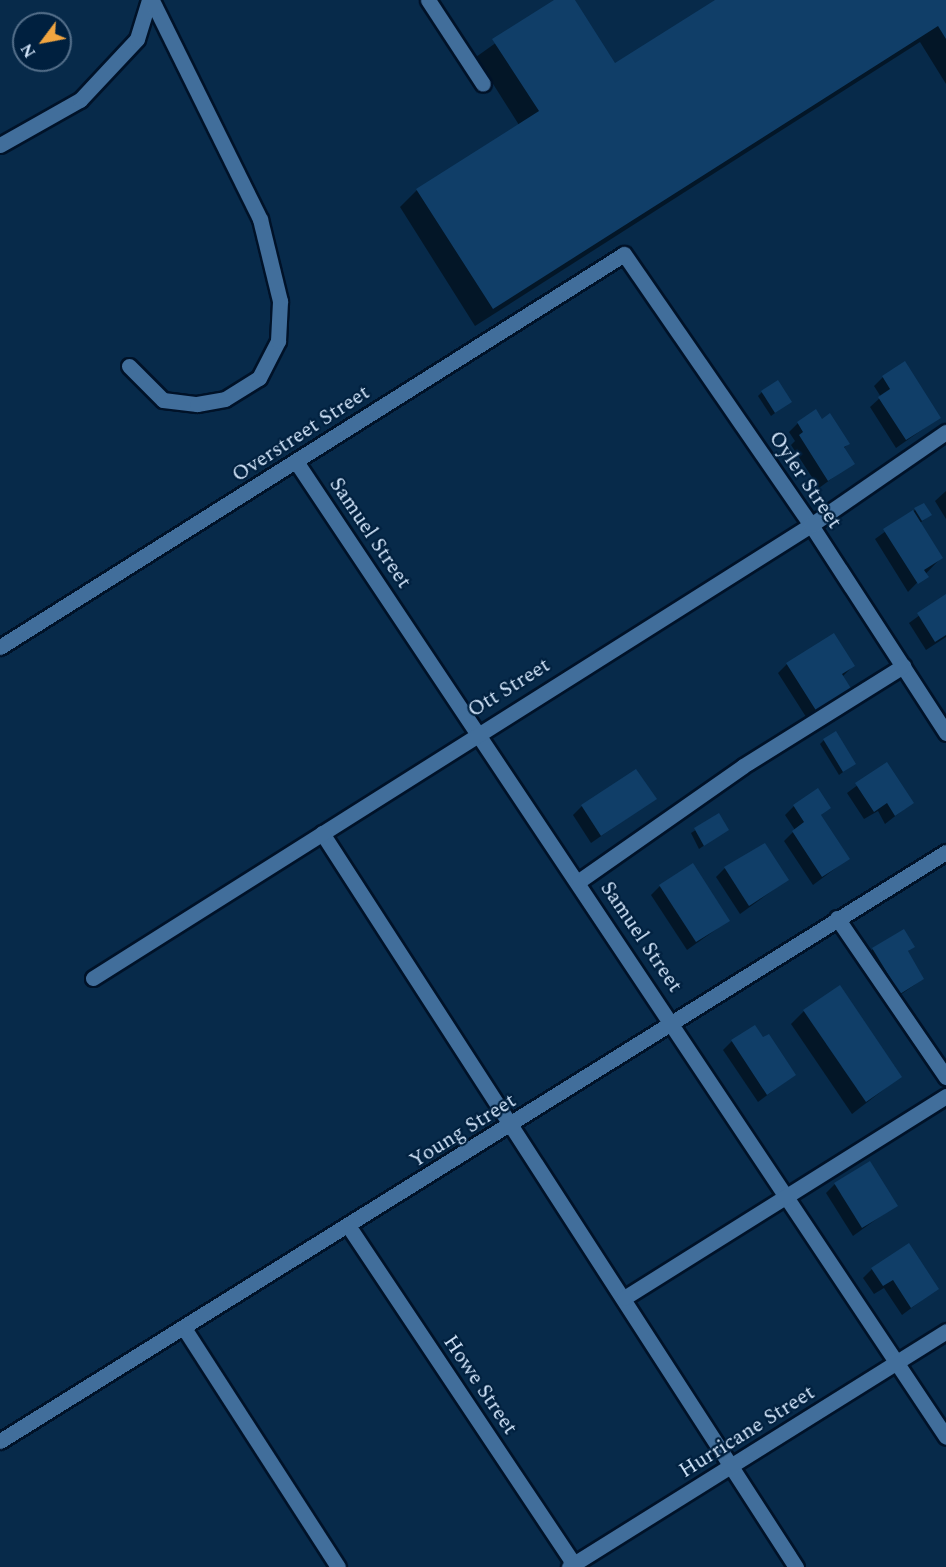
<!DOCTYPE html>
<style>
body{margin:0}
#map{position:relative;width:946px;height:1567px;overflow:hidden;background:#072a4a;font-family:Spectral,serif}
div>[style]{position:absolute}
.shadow>*{inset:0;background:#0007}
.building>*{inset:0;background:#103e68}
.roads{filter:drop-shadow(2px 0 #001228) drop-shadow(-2px 0 #001228) drop-shadow(0 2px #001228) drop-shadow(0 -2px #001228)}
.minor>*{height:15px;margin:-7.5px;padding:0 7.5px;transform-origin:7.5px;border-radius:7.5px;background:#416e9b}
span{translate:-50% -50%;white-space:nowrap;text-align:center;line-height:1.15;-webkit-text-stroke:4.5px #00203f;paint-order:stroke}
.street-label{font-size:21px;color:#d4e7fc}
.north{position:absolute;left:12px;top:12px;width:60px;height:60px;box-sizing:border-box;background:#00203f;border:2px solid #55708b;border-radius:50%;rotate:238deg;font-size:16px;font-weight:700;line-height:24px;text-align:center;color:#d4e7fc}
.north::after{content:'';display:block;margin:auto;width:21px;height:27px;background:#f1a540;clip-path:polygon(50% 0,100% 100%,50% 72%,0 100%)}
</style>
<div id="map">
<div class="shadow">
<i style="clip-path:polygon(556px 0,573px 0,615px 65px,718px 0,946px 0,946px 84px,920px 42px,475px 326px,400px 207px,417px 190px,519px 125px,476px 57px)"></i>
<i style="clip-path:polygon(883px 377px,939px 418px,896px 448px,870px 407px,881px 397px,874px 386px)"></i>
<i style="clip-path:polygon(762px 392px,790px 402px,771px 416px,758px 396px)"></i>
<i style="clip-path:polygon(821px 421px,848px 444px,843px 449px,853px 463px,819px 488px,791px 445px,795px 441px,789px 432px,798px 423px)"></i>
<i style="clip-path:polygon(946px 491px,946px 519px,935px 501px)"></i>
<i style="clip-path:polygon(915px 510px,930px 515px,920px 523px,941px 558px,908px 592px,875px 539px)"></i>
<i style="clip-path:polygon(946px 596px,946px 637px,926px 650px,909px 623px)"></i>
<i style="clip-path:polygon(787px 664px,853px 666px,842px 677px,850px 690px,808px 720px,778px 673px)"></i>
<i style="clip-path:polygon(824px 740px,854px 764px,839px 775px,820px 744px)"></i>
<i style="clip-path:polygon(886px 764px,912px 803px,885px 824px,878px 811px,864px 819px,847px 793px)"></i>
<i style="clip-path:polygon(655px 799px,591px 843px,573px 815px,582px 806px)"></i>
<i style="clip-path:polygon(794px 806px,829px 808px,820px 816px,848px 859px,813px 885px,784px 841px,795px 830px,785px 815px)"></i>
<i style="clip-path:polygon(719px 815px,727px 830px,699px 849px,691px 833px)"></i>
<i style="clip-path:polygon(725px 868px,787px 880px,740px 914px,716px 877px)"></i>
<i style="clip-path:polygon(660px 886px,728px 921px,687px 950px,651px 895px)"></i>
<i style="clip-path:polygon(913px 946px,907px 952px,923px 979px,890px 1002px,864px 958px,873px 949px)"></i>
<i style="clip-path:polygon(804px 1011px,900px 1077px,852px 1114px,791px 1024px)"></i>
<i style="clip-path:polygon(732px 1041px,794px 1075px,758px 1102px,723px 1050px)"></i>
<i style="clip-path:polygon(835px 1184px,896px 1205px,853px 1236px,826px 1193px)"></i>
<i style="clip-path:polygon(872px 1269px,937px 1289px,902px 1315px,884px 1288px,874px 1294px,863px 1278px)"></i>
</div>
<div class="building">
<i style="clip-path:polygon(554px 0,575px 0,615px 63px,715px 0,946px 0,946px 39px,938px 26px,493px 309px,416px 189px,539px 111px,492px 39px)"></i>
<i style="clip-path:polygon(905px 361px,941px 418px,906px 440px,878px 397px,890px 389px,882px 376px)"></i>
<i style="clip-path:polygon(778px 380px,792px 402px,775px 413px,761px 391px)"></i>
<i style="clip-path:polygon(816px 409px,822px 419px,830px 413px,850px 444px,844px 447px,855px 464px,828px 481px,799px 435px,803px 432px,797px 422px)"></i>
<i style="clip-path:polygon(924px 503px,932px 515px,922px 521px,914px 508px)"></i>
<i style="clip-path:polygon(913px 510px,943px 558px,924px 570px,929px 577px,918px 584px,883px 529px)"></i>
<i style="clip-path:polygon(946px 594px,946px 635px,935px 642px,917px 613px)"></i>
<i style="clip-path:polygon(834px 633px,855px 666px,842px 674px,852px 690px,817px 712px,786px 663px)"></i>
<i style="clip-path:polygon(836px 731px,856px 764px,843px 772px,823px 739px)"></i>
<i style="clip-path:polygon(887px 762px,914px 803px,895px 816px,887px 803px,874px 812px,855px 783px)"></i>
<i style="clip-path:polygon(636px 769px,657px 799px,601px 836px,581px 805px)"></i>
<i style="clip-path:polygon(818px 788px,831px 808px,821px 815px,850px 859px,822px 877px,792px 831px,804px 822px,793px 805px)"></i>
<i style="clip-path:polygon(719px 813px,729px 830px,704px 846px,694px 828px)"></i>
<i style="clip-path:polygon(765px 843px,789px 880px,749px 906px,724px 867px)"></i>
<i style="clip-path:polygon(693px 863px,730px 921px,696px 942px,659px 885px)"></i>
<i style="clip-path:polygon(904px 929px,915px 947px,908px 951px,924px 979px,900px 994px,872px 948px)"></i>
<i style="clip-path:polygon(840px 985px,902px 1077px,866px 1102px,803px 1010px)"></i>
<i style="clip-path:polygon(755px 1025px,763px 1037px,769px 1034px,796px 1075px,767px 1095px,731px 1040px)"></i>
<i style="clip-path:polygon(870px 1161px,898px 1206px,862px 1228px,834px 1183px)"></i>
<i style="clip-path:polygon(909px 1243px,939px 1289px,911px 1308px,893px 1280px,883px 1286px,871px 1268px)"></i>
</div>
<div class="roads">
<div class="minor">
<i style="left:428px;top:0;width:100px;rotate:56.8deg"></i>
<i style="left:0;top:145px;width:92px;rotate:-29.4deg"></i>
<i style="left:80px;top:100px;width:83px;rotate:-46.9deg"></i>
<i style="left:137px;top:39px;width:41px;rotate:-72.9deg"></i>
<i style="left:129px;top:366px;width:48px;rotate:45deg"></i>
<i style="left:163px;top:400px;width:34px;rotate:7deg"></i>
<i style="left:197px;top:404px;width:28px;rotate:-10deg"></i>
<i style="left:225px;top:399px;width:40px;rotate:-32deg"></i>
<i style="left:259px;top:378px;width:42px;rotate:-62.8deg"></i>
<i style="left:278px;top:341px;width:40px;rotate:-87.1deg"></i>
<i style="left:280px;top:301px;width:84px;rotate:-103.7deg"></i>
<i style="left:260px;top:219px;width:244px;rotate:-116.3deg"></i>
<i style="left:297px;top:463px;width:1170px;rotate:56.32deg"></i>
<i style="left:0;top:647px;width:737px;rotate:-32.2deg"></i>
<i style="left:624px;top:254px;width:329px;rotate:55.4deg"></i>
<i style="left:811px;top:525px;width:248px;rotate:57deg"></i>
<i style="left:322px;top:833px;width:874px;rotate:57.15deg"></i>
<i style="left:579px;top:881px;width:200px;rotate:-35deg"></i>
<i style="left:743px;top:766px;width:189px;rotate:-32deg"></i>
<i style="left:837px;top:918px;width:193px;rotate:55.6deg"></i>
<i style="left:93px;top:978px;width:849px;rotate:-32.25deg"></i>
<i style="left:811px;top:525px;width:164px;rotate:-34.6deg"></i>
<i style="left:349px;top:1227px;width:409px;rotate:56.3deg"></i>
<i style="left:624px;top:1298px;width:380px;rotate:-32.1deg"></i>
<i style="left:184px;top:1328px;width:284px;rotate:57.2deg"></i>
<i style="left:0;top:1441px;width:1114px;rotate:-31.91deg"></i>
<i style="left:569px;top:1567px;width:445px;rotate:-32deg"></i>
</div>
</div>
<div class="street-label">
<span style="left:301px;top:434px;rotate:-33deg">Overstreet Street</span>
<span style="left:805px;top:480px;rotate:56deg">Oyler Street</span>
<span style="left:370px;top:533px;rotate:56deg">Samuel Street</span>
<span style="left:509px;top:688px;rotate:-32deg">Ott Street</span>
<span style="left:641px;top:937px;rotate:56deg">Samuel Street</span>
<span style="left:463px;top:1131px;rotate:-32deg">Young Street</span>
<span style="left:480px;top:1385px;rotate:56deg">Howe Street</span>
<span style="left:747px;top:1432px;rotate:-32deg">Hurricane Street</span>
</div>
<div class="north">N</div>
</div>
